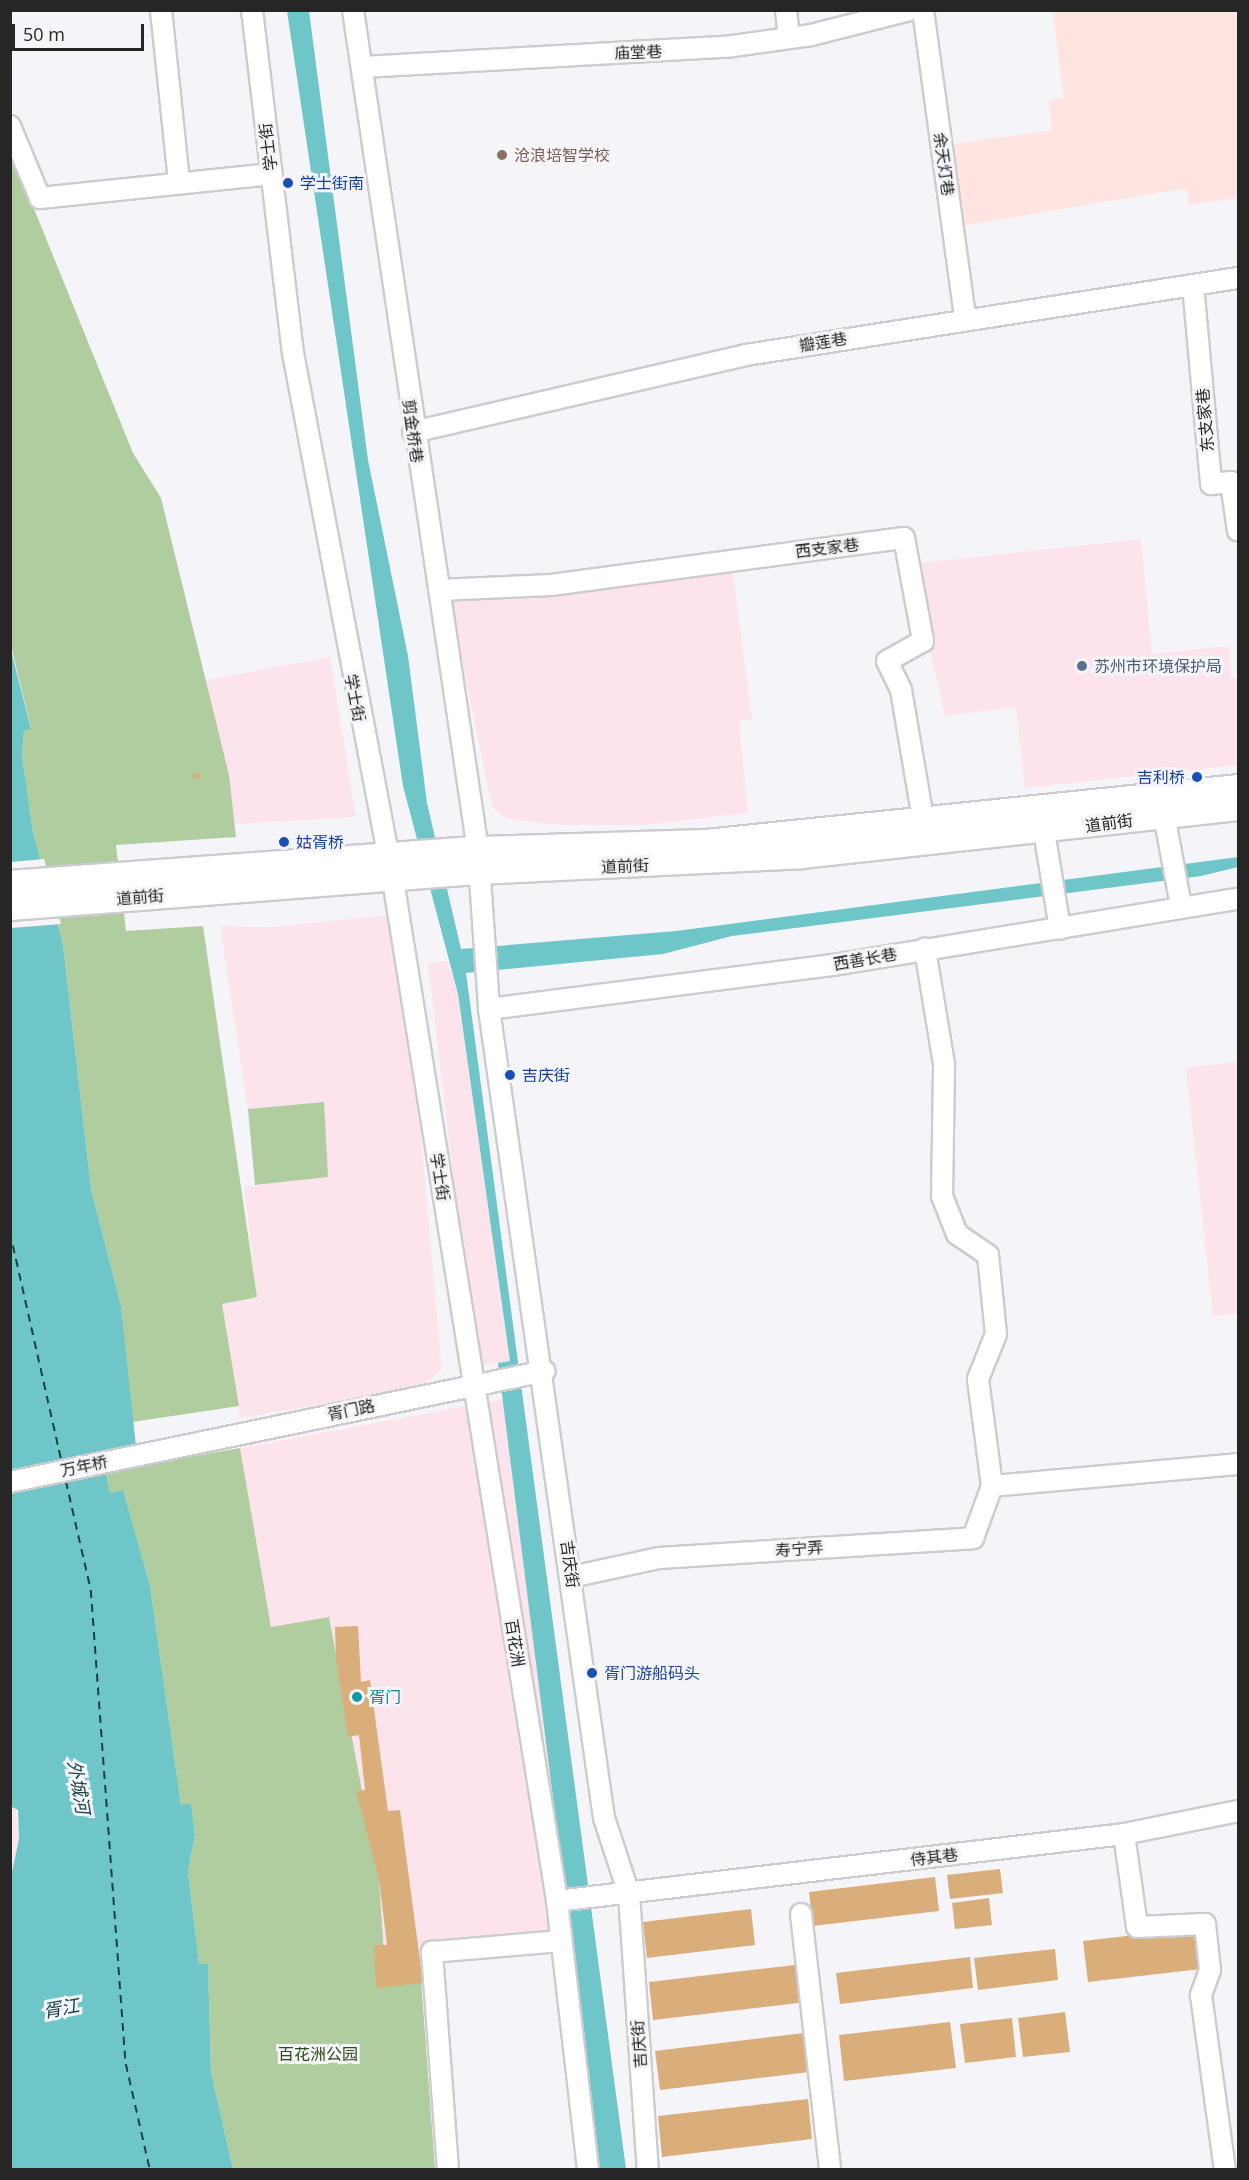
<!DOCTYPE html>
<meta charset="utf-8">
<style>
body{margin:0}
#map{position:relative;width:1249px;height:2180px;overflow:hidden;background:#f5f5f9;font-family:"Open Sans","Noto Sans SC",sans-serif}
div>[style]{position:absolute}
.commercial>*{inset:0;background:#fde4ec}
.industrial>*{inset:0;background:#ffe4e2}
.green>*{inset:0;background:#afcd9e}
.water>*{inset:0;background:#6fc6c9}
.pier>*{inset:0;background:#f5f5f9}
.ferry>*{height:1.5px;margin-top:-0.75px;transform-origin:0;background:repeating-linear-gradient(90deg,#184143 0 8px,transparent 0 14px)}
.building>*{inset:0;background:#daae7b}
.roads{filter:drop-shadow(2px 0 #ccccd0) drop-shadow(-2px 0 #ccccd0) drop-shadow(0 2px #ccccd0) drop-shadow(0 -2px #ccccd0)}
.minor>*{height:20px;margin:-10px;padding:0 10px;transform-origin:10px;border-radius:10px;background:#fff}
.major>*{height:26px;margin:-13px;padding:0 13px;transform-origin:13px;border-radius:13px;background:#fff}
.dots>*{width:16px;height:16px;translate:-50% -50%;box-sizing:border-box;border:3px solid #f5f5f9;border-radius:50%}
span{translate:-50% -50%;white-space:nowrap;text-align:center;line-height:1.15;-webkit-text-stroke:6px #f5f5f9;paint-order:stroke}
.street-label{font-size:16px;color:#262627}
.education-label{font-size:16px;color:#785e54}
.left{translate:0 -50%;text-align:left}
.transit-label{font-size:16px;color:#164399}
.right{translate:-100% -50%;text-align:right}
.service-label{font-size:16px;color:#4e5e75}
.culture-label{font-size:16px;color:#0d838f}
.park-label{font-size:16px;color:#2b4b13}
.water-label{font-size:18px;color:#184143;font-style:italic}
.frame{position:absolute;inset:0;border:12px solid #262627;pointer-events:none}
.scale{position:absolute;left:12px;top:24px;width:132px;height:27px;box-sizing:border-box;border:3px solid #262627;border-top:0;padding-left:8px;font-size:18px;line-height:21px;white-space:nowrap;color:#262627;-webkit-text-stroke:4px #f5f5f9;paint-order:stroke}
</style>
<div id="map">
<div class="commercial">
<i style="clip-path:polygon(1141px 539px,1152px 654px,1229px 646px,1231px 678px,1238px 678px,1238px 765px,1025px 788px,1016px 707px,945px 716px,911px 564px)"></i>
<i style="clip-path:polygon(731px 558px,752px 719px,739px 721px,748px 813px,644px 825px,559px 825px,507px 819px,492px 807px,448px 592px)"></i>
<i style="clip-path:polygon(330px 657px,356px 817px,234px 824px,206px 680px)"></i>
<i style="clip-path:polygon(390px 915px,412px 1038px,442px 1370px,419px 1388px,240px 1418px,222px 1304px,257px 1297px,244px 1187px,327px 1177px,323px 1103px,248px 1109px,220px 926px,271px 927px)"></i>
<i style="clip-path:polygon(448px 961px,458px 994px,510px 1361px,476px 1366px,428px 963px)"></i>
<i style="clip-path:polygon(1238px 1061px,1238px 1313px,1213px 1316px,1186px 1068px)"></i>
<i style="clip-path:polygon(504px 1399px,574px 1938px,384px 1953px,379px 1880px,329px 1617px,271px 1627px,240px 1448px)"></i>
<i style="clip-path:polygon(10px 1753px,19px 1839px,11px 1881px,10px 1881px)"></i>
</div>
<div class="industrial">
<i style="clip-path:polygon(1075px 10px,1238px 11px,1238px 198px,1189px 205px,1186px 188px,964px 226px,952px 144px,1052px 130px,1049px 101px,1064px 98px,1053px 13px)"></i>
</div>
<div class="green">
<i style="clip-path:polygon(11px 152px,133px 453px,161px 498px,229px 775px,236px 837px,116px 845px,126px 931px,203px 926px,257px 1297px,222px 1304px,239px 1406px,132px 1422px,121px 1306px,91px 1189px,63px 944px,33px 832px,22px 756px,24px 731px,31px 728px,11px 646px)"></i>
<i style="clip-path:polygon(324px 1102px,328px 1177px,255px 1185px,248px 1109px)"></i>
<i style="clip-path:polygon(240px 1448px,271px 1627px,329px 1617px,379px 1880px,384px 1953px,419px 1952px,435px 2169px,233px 2169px,211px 2072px,208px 1965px,199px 1965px,188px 1872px,195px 1835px,191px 1805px,181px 1805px,150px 1585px,123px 1491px,110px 1493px,106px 1472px)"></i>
</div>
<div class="water">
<i style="clip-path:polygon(287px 11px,309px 11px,368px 460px,408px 656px,427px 803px,461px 949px,676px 931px,1238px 857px,1238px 867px,1201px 876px,732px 936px,663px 954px,466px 973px,626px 2169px,600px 2169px,498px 1363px,510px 1361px,458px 994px,403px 786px)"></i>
<i style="clip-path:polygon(10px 646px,31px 729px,24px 731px,22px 756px,33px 832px,63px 944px,91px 1189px,121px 1306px,138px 1465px,106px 1473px,110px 1493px,123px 1490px,150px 1585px,181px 1805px,191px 1804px,195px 1835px,188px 1872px,199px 1964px,208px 1964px,211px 2072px,233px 2169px,11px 2169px,10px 1881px,19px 1839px,18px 1810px,10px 1806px)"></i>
</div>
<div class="pier">
<i style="clip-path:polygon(44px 859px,61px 924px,11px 928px,11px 862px)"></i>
</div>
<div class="ferry">
<i style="left:10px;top:1232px;width:236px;rotate:77.3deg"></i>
<i style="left:66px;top:1481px;width:112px;rotate:77.1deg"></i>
<i style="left:91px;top:1590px;width:475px;rotate:85.8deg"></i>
<i style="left:126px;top:2064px;width:109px;rotate:77.2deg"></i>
</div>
<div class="building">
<i style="clip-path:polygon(200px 773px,201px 778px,194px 779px,193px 774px)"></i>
<i style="clip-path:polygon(358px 1626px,361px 1682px,370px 1680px,388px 1811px,400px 1810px,423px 1983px,376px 1988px,374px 1945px,387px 1945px,379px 1880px,356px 1791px,365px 1790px,359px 1735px,348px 1737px,336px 1659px,335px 1627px)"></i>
<i style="clip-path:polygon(1000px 1869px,1003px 1893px,950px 1899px,947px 1875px)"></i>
<i style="clip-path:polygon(935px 1877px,939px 1911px,813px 1926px,809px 1892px)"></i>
<i style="clip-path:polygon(989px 1898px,992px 1925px,955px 1929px,952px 1903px)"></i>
<i style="clip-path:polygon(751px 1909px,755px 1945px,647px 1958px,643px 1922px)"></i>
<i style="clip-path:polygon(1196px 1928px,1201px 1969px,1088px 1982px,1083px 1941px)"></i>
<i style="clip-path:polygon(1055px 1949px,1058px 1980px,978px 1990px,974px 1958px)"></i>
<i style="clip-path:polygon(970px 1957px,973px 1988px,840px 2004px,836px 1973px)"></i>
<i style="clip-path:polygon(795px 1965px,799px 2003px,653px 2020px,649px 1982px)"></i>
<i style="clip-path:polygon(1065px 2012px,1070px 2052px,1023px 2057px,1018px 2018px)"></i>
<i style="clip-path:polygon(1012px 2018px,1016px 2057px,965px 2063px,960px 2024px)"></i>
<i style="clip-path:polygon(950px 2022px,956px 2068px,844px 2081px,839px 2035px)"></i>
<i style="clip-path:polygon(804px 2033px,809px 2072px,660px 2090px,655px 2051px)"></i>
<i style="clip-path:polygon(808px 2099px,812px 2139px,662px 2157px,658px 2116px)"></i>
</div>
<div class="roads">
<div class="minor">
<i style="left:161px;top:10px;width:173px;rotate:84deg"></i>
<i style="left:252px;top:10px;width:345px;rotate:83.2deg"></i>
<i style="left:293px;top:353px;width:536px;rotate:79.26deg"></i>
<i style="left:393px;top:880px;width:1034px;rotate:80.87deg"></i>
<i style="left:557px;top:1901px;width:271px;rotate:83.4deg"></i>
<i style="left:353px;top:10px;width:849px;rotate:81.54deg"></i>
<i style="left:478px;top:850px;width:159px;rotate:86deg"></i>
<i style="left:489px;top:1009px;width:817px;rotate:81.91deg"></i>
<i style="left:604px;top:1818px;width:80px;rotate:71.8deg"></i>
<i style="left:629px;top:1894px;width:277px;rotate:86.1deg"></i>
<i style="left:786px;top:10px;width:28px;rotate:84deg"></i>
<i style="left:923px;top:10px;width:310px;rotate:82.2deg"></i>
<i style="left:363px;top:67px;width:371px;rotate:-3.2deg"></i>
<i style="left:733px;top:46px;width:79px;rotate:-8deg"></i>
<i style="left:811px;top:35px;width:102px;rotate:-14.2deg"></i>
<i style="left:10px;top:126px;width:78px;rotate:67.4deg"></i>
<i style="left:40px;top:198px;width:233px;rotate:-5.9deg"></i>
<i style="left:1193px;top:285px;width:200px;rotate:84.8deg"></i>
<i style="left:1211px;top:484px;width:20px;rotate:-6deg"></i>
<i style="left:1231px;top:482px;width:49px;rotate:81.9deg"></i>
<i style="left:413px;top:432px;width:342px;rotate:-13deg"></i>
<i style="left:746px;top:355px;width:498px;rotate:-8.9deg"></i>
<i style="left:439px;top:590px;width:112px;rotate:-2.6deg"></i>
<i style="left:551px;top:585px;width:356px;rotate:-7.6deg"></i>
<i style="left:904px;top:538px;width:105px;rotate:79.5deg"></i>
<i style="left:923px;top:641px;width:41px;rotate:150.9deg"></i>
<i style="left:887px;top:661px;width:32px;rotate:64deg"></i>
<i style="left:901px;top:690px;width:136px;rotate:80.3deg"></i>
<i style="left:1164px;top:815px;width:93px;rotate:79.4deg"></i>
<i style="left:1044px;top:831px;width:99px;rotate:80.7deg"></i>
<i style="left:489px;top:1009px;width:347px;rotate:-7.3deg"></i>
<i style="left:833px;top:965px;width:410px;rotate:-9.3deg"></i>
<i style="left:10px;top:1482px;width:546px;rotate:-11.72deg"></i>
<i style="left:992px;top:1486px;width:247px;rotate:-5.1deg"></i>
<i style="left:571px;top:1577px;width:90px;rotate:-12.2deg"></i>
<i style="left:659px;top:1558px;width:315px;rotate:-3.6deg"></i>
<i style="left:973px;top:1538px;width:55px;rotate:-69.9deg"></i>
<i style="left:992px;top:1486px;width:108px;rotate:-97.5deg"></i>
<i style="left:978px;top:1379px;width:48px;rotate:-68.2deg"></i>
<i style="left:996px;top:1334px;width:79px;rotate:-95.8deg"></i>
<i style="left:988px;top:1255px;width:37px;rotate:-146deg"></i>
<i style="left:957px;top:1234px;width:41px;rotate:-111.5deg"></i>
<i style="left:942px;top:1196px;width:132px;rotate:-89.1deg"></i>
<i style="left:944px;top:1064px;width:117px;rotate:-99.4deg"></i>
<i style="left:1124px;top:1834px;width:94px;rotate:82deg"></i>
<i style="left:1137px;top:1927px;width:68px;rotate:-2.5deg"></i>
<i style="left:1205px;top:1924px;width:46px;rotate:83.8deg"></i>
<i style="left:1210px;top:1970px;width:27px;rotate:110deg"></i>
<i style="left:1201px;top:1995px;width:177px;rotate:82.2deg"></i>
<i style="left:557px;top:1901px;width:571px;rotate:-6.74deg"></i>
<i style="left:1124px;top:1834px;width:116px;rotate:-11.4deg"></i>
<i style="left:801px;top:1914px;width:258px;rotate:83.5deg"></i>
<i style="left:448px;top:2170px;width:219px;rotate:-94.2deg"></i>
<i style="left:432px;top:1952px;width:128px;rotate:-4.9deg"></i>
</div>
<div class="major">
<i style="left:10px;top:884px;width:469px;rotate:-4.2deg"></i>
<i style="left:478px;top:850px;width:228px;rotate:-1.8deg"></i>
<i style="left:706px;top:843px;width:535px;rotate:-5.9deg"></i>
<i style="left:10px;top:907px;width:471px;rotate:-4.4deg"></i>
<i style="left:480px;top:871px;width:323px;rotate:-2.8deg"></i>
<i style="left:803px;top:855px;width:438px;rotate:-6.3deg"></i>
</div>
</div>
<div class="dots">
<i style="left:502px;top:155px;background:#8d6e63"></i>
<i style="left:288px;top:183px;background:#1a4fb4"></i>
<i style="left:1082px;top:666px;background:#5c6f8a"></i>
<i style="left:1197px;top:777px;background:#1a4fb4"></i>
<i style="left:284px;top:842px;background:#1a4fb4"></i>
<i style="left:510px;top:1075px;background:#1a4fb4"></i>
<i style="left:592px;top:1673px;background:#1a4fb4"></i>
<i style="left:357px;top:1697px;background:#0f9aa8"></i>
</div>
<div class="street-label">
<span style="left:638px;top:52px;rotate:-2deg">庙堂巷</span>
<span style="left:268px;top:147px;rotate:-97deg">学士街</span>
<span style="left:944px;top:164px;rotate:82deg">余天灯巷</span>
<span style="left:823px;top:342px;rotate:-10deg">瓣莲巷</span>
<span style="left:1205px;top:420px;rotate:-95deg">东支家巷</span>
<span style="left:413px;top:431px;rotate:82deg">剪金桥巷</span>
<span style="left:827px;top:548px;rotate:-7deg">西支家巷</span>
<span style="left:355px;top:698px;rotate:79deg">学士街</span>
<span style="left:1109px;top:823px;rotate:-8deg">道前街</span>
<span style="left:625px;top:866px;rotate:-2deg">道前街</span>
<span style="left:140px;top:897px;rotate:-4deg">道前街</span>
<span style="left:865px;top:959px;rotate:-10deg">西善长巷</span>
<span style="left:440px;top:1177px;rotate:81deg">学士街</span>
<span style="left:351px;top:1410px;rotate:-12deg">胥门路</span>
<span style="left:84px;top:1466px;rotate:-12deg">万年桥</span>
<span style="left:799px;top:1549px;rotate:-4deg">寿宁弄</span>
<span style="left:570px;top:1564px;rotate:82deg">吉庆街</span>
<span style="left:515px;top:1643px;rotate:81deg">百花洲</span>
<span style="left:934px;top:1857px;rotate:-7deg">侍其巷</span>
<span style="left:639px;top:2044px;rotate:-94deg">吉庆街</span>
</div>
<div class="education-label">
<span class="left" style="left:514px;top:155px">沧浪培智学校</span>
</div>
<div class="transit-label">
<span class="left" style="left:300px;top:183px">学士街南</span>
<span class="right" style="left:1185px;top:777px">吉利桥</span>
<span class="left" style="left:296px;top:842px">姑胥桥</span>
<span class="left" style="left:522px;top:1075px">吉庆街</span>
<span class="left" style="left:604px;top:1673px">胥门游船码头</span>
</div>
<div class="service-label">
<span class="left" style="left:1094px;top:666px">苏州市环境保护局</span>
</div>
<div class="culture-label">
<span class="left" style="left:369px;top:1697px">胥门</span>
</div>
<div class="park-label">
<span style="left:318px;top:2054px">百花洲公园</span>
</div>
<div class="water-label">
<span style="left:79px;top:1787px;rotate:80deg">外城河</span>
<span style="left:61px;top:2008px;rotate:-10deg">胥江</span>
</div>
<div class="frame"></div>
<div class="scale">50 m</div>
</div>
